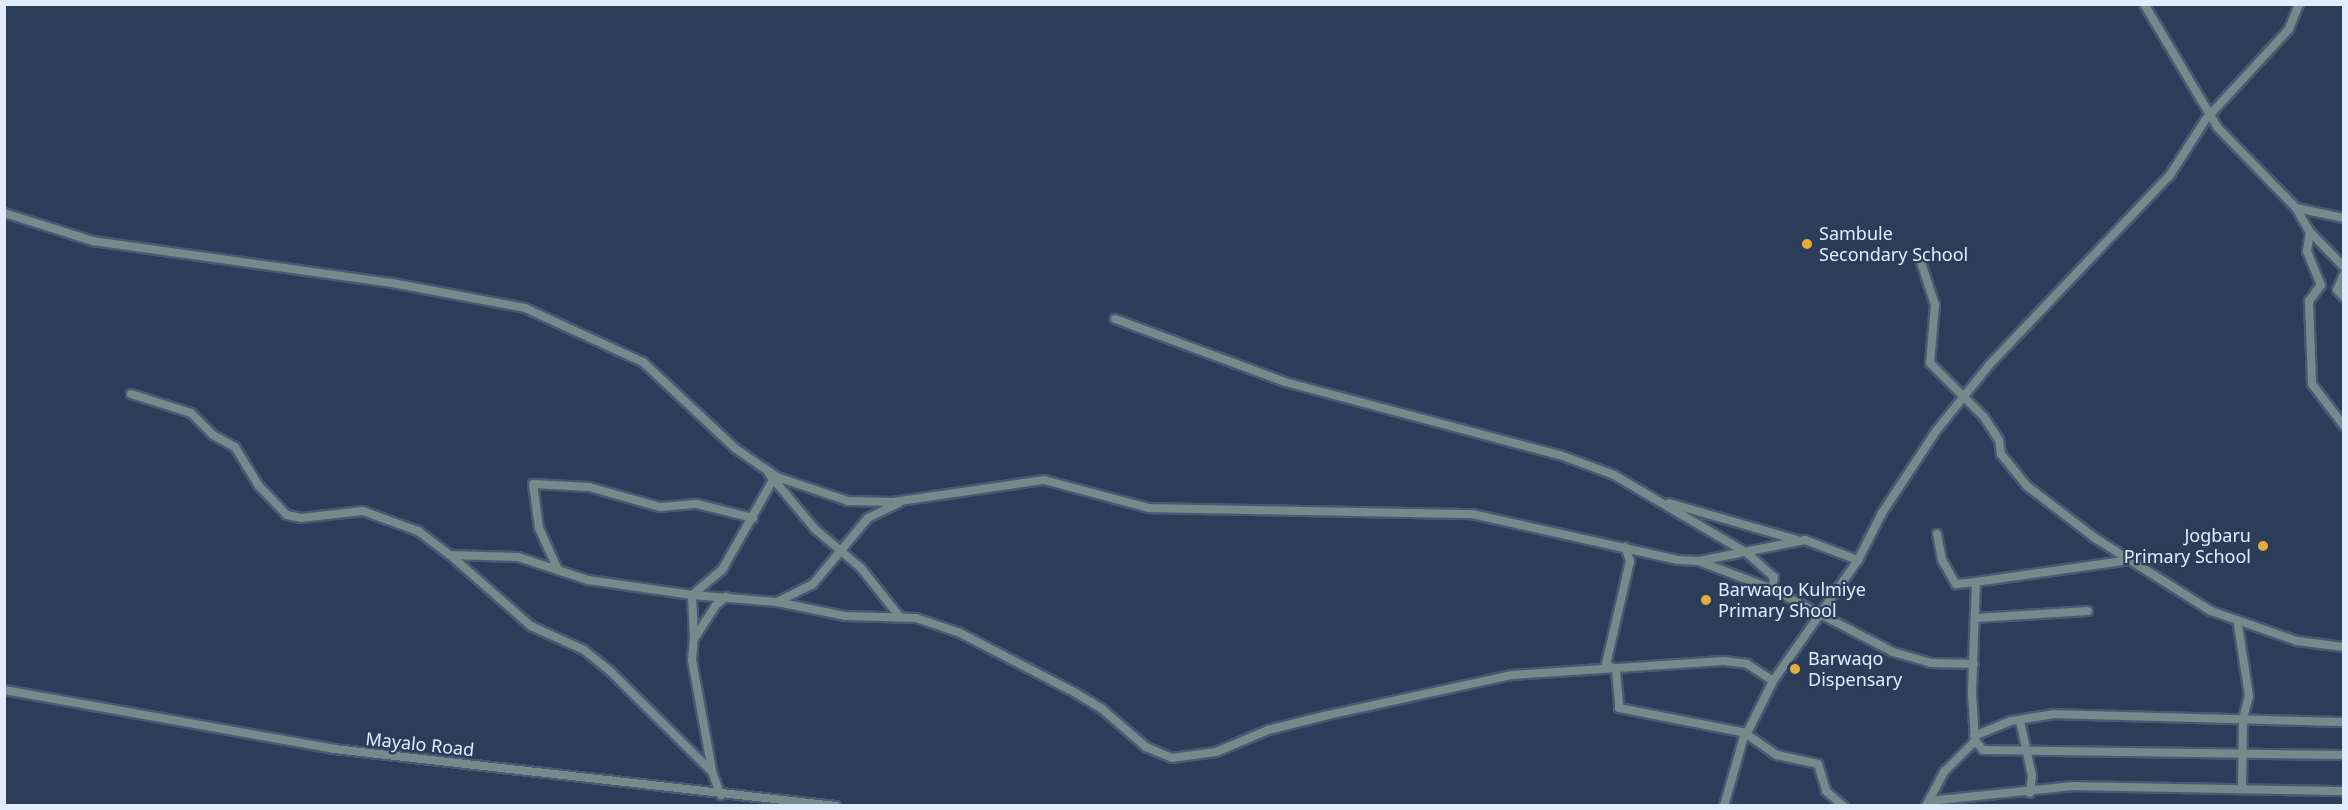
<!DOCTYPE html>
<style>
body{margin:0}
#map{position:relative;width:2348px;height:810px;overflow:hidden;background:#2c3d5a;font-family:"Noto Sans",sans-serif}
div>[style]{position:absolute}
.roads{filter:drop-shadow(2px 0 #495974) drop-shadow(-2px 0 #495974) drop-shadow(0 2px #495974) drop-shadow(0 -2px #495974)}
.minor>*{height:8px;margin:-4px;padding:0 4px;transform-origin:4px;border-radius:4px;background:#748a8b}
.dots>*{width:16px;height:16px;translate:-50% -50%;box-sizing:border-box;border:3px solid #2c3d5a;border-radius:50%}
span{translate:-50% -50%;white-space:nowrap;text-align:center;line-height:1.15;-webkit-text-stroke:4.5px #2c3d5a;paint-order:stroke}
.poi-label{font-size:18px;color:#e1ecff}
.left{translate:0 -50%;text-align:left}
.right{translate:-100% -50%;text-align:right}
.street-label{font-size:18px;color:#e1ecff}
.frame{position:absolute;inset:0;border:6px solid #e1ecff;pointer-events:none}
</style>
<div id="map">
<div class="roads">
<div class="minor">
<i style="left:2144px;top:4px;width:144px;rotate:59.2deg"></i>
<i style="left:2218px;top:128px;width:112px;rotate:45.7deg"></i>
<i style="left:2296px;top:208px;width:28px;rotate:60deg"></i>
<i style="left:2310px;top:232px;width:49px;rotate:45.8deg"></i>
<i style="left:2296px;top:208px;width:49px;rotate:11.8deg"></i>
<i style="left:4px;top:213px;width:93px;rotate:17.5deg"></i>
<i style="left:93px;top:241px;width:302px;rotate:8deg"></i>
<i style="left:392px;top:283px;width:135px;rotate:10.6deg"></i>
<i style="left:525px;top:308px;width:130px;rotate:24.6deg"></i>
<i style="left:643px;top:362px;width:127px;rotate:43.1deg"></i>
<i style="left:736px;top:449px;width:50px;rotate:34.3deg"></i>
<i style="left:777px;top:477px;width:75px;rotate:18.7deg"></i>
<i style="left:848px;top:501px;width:45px;rotate:1.3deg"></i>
<i style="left:893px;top:502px;width:153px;rotate:-8.3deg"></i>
<i style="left:1044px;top:480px;width:109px;rotate:14.9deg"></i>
<i style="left:1149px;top:508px;width:323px;rotate:1.1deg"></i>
<i style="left:1472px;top:514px;width:211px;rotate:12.6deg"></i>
<i style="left:1678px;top:560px;width:21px;rotate:3deg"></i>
<i style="left:1699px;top:561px;width:108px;rotate:-11.2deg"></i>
<i style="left:1805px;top:540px;width:57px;rotate:20.7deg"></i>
<i style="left:2310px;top:232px;width:19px;rotate:99deg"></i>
<i style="left:2307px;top:251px;width:37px;rotate:68deg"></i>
<i style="left:2321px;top:285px;width:20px;rotate:127deg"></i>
<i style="left:2309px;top:301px;width:83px;rotate:87.9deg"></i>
<i style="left:2312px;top:384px;width:53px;rotate:52.7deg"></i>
<i style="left:1918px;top:253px;width:55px;rotate:71.9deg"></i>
<i style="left:1935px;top:305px;width:58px;rotate:94.9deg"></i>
<i style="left:1930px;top:363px;width:76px;rotate:45deg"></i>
<i style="left:1984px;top:417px;width:27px;rotate:57deg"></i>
<i style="left:1999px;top:440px;width:14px;rotate:82deg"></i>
<i style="left:2001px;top:454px;width:41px;rotate:50.9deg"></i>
<i style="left:2027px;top:486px;width:86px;rotate:37.4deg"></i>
<i style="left:2095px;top:538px;width:137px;rotate:32.2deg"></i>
<i style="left:2211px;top:611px;width:91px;rotate:19.2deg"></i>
<i style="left:2297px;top:641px;width:47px;rotate:7.3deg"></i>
<i style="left:2344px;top:274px;width:17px;rotate:114deg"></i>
<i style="left:2337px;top:290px;width:10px;rotate:45deg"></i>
<i style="left:1115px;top:319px;width:181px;rotate:20.3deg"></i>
<i style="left:1285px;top:382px;width:285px;rotate:14.9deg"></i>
<i style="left:1560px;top:455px;width:58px;rotate:20.3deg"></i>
<i style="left:1614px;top:475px;width:154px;rotate:30.4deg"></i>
<i style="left:1747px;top:553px;width:36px;rotate:42deg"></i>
<i style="left:1774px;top:577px;width:12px;rotate:99deg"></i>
<i style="left:1772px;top:589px;width:136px;rotate:27.5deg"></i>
<i style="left:1893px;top:652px;width:40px;rotate:16deg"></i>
<i style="left:1931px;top:663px;width:43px;rotate:1.3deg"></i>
<i style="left:131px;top:394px;width:63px;rotate:17.6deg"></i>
<i style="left:191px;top:413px;width:31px;rotate:45deg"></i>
<i style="left:213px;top:435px;width:25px;rotate:29deg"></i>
<i style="left:235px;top:447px;width:46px;rotate:58.4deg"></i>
<i style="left:259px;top:486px;width:40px;rotate:46deg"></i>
<i style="left:287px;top:515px;width:14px;rotate:12deg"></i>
<i style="left:301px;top:518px;width:62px;rotate:-6.4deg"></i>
<i style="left:363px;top:511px;width:59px;rotate:20deg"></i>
<i style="left:418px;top:531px;width:40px;rotate:37deg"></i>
<i style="left:450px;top:555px;width:68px;rotate:1.7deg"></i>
<i style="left:518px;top:557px;width:74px;rotate:18.2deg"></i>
<i style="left:588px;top:580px;width:105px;rotate:8.2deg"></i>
<i style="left:692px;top:595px;width:85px;rotate:4.7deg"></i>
<i style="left:777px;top:602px;width:69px;rotate:11.6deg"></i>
<i style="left:845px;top:616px;width:71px;rotate:1.6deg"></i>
<i style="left:916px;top:618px;width:46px;rotate:18.8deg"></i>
<i style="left:960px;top:633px;width:128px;rotate:27.4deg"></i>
<i style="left:1074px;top:692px;width:33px;rotate:31deg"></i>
<i style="left:1102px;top:709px;width:58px;rotate:40.8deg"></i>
<i style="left:1146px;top:747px;width:28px;rotate:23deg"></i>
<i style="left:1172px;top:758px;width:44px;rotate:-7.8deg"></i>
<i style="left:1216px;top:752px;width:56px;rotate:-22.9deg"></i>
<i style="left:1268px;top:730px;width:62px;rotate:-14deg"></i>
<i style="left:1328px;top:715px;width:188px;rotate:-12.3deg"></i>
<i style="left:1512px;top:675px;width:212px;rotate:-3.8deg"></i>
<i style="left:1724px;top:661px;width:23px;rotate:7deg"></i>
<i style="left:1747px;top:664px;width:31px;rotate:33deg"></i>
<i style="left:769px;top:474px;width:72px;rotate:50.1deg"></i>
<i style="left:815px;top:529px;width:60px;rotate:40.3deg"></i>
<i style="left:861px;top:568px;width:61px;rotate:51.6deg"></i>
<i style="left:1669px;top:503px;width:133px;rotate:16.1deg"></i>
<i style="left:1937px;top:534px;width:26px;rotate:79deg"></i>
<i style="left:1942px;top:560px;width:28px;rotate:60deg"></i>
<i style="left:1956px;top:584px;width:20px;rotate:-6deg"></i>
<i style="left:1625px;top:547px;width:15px;rotate:70deg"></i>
<i style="left:1630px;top:561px;width:106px;rotate:103.1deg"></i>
<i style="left:1606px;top:664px;width:12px;rotate:31deg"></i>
<i style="left:1616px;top:670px;width:38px;rotate:85deg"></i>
<i style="left:1619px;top:708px;width:130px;rotate:11.1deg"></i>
<i style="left:1747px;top:733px;width:58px;rotate:-63.4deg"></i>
<i style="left:1773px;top:681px;width:148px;rotate:-54.9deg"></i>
<i style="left:1858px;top:560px;width:53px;rotate:-62.9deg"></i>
<i style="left:1882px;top:513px;width:98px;rotate:-56.6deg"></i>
<i style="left:1936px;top:431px;width:86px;rotate:-51.1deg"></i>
<i style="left:1990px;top:364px;width:261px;rotate:-46.4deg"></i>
<i style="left:2170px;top:175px;width:67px;rotate:-57.3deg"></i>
<i style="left:2206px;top:119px;width:122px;rotate:-47.3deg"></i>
<i style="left:2289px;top:29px;width:27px;rotate:-68deg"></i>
<i style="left:450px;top:555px;width:108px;rotate:41.2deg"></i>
<i style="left:531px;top:626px;width:58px;rotate:24.4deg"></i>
<i style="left:584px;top:650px;width:36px;rotate:39deg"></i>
<i style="left:612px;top:673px;width:141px;rotate:44.7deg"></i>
<i style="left:712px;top:772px;width:25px;rotate:69deg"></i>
<i style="left:2130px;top:560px;width:156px;rotate:171.9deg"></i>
<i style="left:1976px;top:582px;width:111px;rotate:92.1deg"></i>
<i style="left:1972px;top:693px;width:48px;rotate:86.4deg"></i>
<i style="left:1975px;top:741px;width:12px;rotate:48deg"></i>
<i style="left:1983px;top:750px;width:361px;rotate:0.8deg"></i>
<i style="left:1701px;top:562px;width:76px;rotate:20.8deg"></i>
<i style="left:558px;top:570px;width:46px;rotate:-114.3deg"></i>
<i style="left:539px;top:528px;width:44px;rotate:-97.8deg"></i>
<i style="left:533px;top:484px;width:56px;rotate:3.1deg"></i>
<i style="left:589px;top:487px;width:74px;rotate:15.7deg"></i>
<i style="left:660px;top:507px;width:37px;rotate:-5deg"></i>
<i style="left:697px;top:504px;width:58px;rotate:14deg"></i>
<i style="left:777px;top:602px;width:40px;rotate:-26.6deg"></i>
<i style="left:813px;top:584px;width:86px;rotate:-50.2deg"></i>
<i style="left:868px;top:518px;width:34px;rotate:-26deg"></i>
<i style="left:1976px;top:618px;width:112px;rotate:-3.6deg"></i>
<i style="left:2238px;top:625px;width:72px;rotate:81.2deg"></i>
<i style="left:2249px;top:696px;width:23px;rotate:105deg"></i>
<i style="left:2243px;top:718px;width:70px;rotate:90.8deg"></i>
<i style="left:694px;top:639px;width:44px;rotate:-92.6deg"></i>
<i style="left:692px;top:595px;width:39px;rotate:-40deg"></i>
<i style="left:722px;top:570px;width:103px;rotate:-60.5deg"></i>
<i style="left:4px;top:690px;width:335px;rotate:10.1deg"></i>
<i style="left:334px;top:749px;width:505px;rotate:6.48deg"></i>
<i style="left:2020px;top:721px;width:56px;rotate:77.7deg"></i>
<i style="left:2032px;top:776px;width:17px;rotate:97deg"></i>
<i style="left:1974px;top:736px;width:40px;rotate:-22deg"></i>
<i style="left:2011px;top:721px;width:44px;rotate:-9.2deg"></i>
<i style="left:2054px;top:714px;width:290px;rotate:1.6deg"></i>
<i style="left:712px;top:770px;width:112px;rotate:-100.3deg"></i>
<i style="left:692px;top:660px;width:21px;rotate:-85deg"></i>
<i style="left:694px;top:639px;width:40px;rotate:-57.1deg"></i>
<i style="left:716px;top:605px;width:13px;rotate:-39deg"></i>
<i style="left:1929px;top:801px;width:145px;rotate:-5.9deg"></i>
<i style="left:2073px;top:786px;width:271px;rotate:1.1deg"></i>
<i style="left:1724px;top:806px;width:76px;rotate:-74deg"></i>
<i style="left:1745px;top:733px;width:39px;rotate:35deg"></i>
<i style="left:1777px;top:755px;width:42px;rotate:12.4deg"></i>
<i style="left:1818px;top:764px;width:28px;rotate:73deg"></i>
<i style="left:1826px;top:791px;width:23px;rotate:41deg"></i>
<i style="left:1926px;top:806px;width:40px;rotate:-62deg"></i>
<i style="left:1945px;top:771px;width:42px;rotate:-45deg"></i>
</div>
</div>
<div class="dots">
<i style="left:1807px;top:244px;background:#e7ac37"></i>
<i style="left:2263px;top:546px;background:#e7ac37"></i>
<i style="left:1706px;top:600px;background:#e7ac37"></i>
<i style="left:1795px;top:669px;background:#e7ac37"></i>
</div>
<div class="poi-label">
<span class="left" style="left:1819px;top:244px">Sambule<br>Secondary School</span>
<span class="right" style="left:2251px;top:546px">Jogbaru<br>Primary School</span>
<span class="left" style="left:1718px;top:600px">Barwaqo Kulmiye<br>Primary Shool</span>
<span class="left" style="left:1808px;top:669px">Barwaqo<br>Dispensary</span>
</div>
<div class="street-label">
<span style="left:420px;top:744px;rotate:6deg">Mayalo Road</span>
</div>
<div class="frame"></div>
</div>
